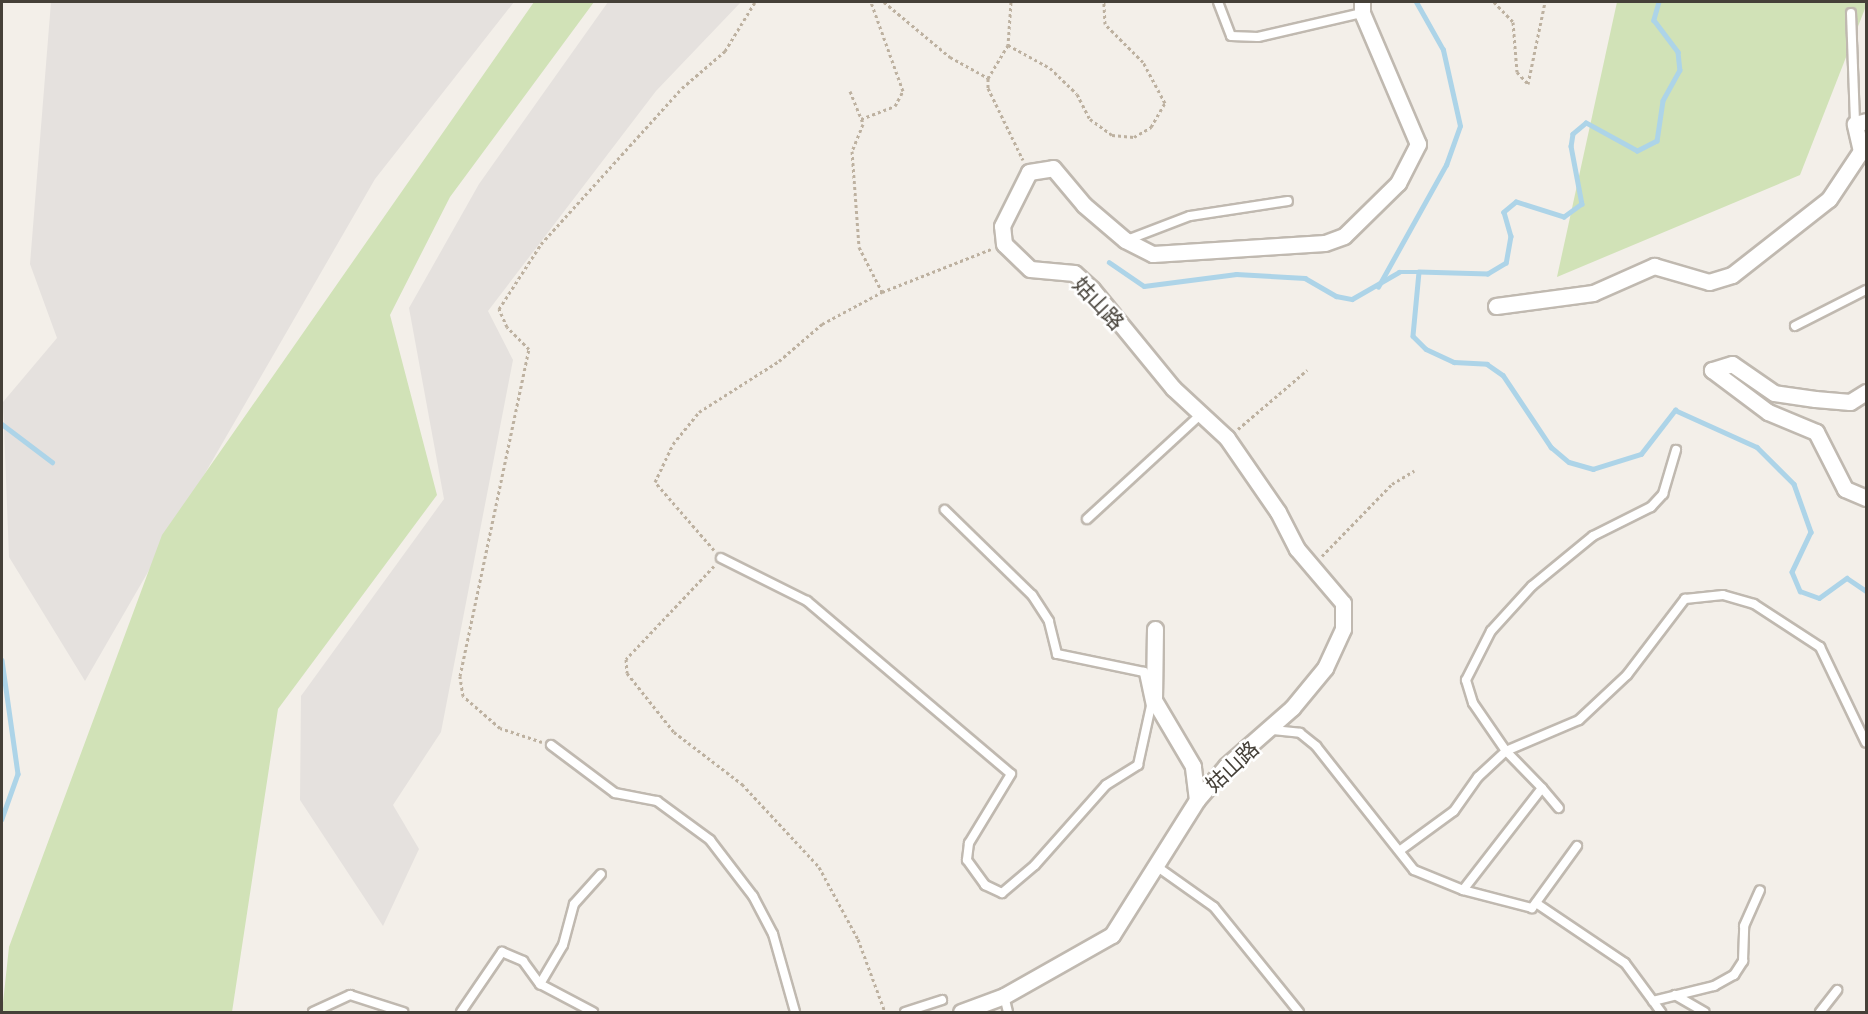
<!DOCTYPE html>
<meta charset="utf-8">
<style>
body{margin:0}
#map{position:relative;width:1868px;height:1014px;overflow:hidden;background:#f3efe9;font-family:"IBM Plex Sans","Noto Sans TC",sans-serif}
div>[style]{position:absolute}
.industrial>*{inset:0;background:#e5e1de}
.green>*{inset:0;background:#d1e2b7}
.stream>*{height:4.5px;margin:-2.25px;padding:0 2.25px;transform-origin:2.25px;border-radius:2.25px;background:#add4e8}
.path>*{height:3px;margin-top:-1.5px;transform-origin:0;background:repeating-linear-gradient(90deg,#bdb1a0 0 3px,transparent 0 6px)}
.roads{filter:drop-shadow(2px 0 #c0b9b0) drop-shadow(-2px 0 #c0b9b0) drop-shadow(0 2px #c0b9b0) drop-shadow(0 -2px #c0b9b0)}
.service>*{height:8px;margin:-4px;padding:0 4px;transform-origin:4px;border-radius:4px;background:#fff}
.minor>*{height:15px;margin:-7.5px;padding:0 7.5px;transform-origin:7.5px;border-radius:7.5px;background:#fff}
span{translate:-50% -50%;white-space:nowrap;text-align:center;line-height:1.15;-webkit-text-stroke:5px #fff;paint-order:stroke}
.street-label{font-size:21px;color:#454038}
.frame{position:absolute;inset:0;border:3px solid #454038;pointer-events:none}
</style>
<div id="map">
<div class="industrial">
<i style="clip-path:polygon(51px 2px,514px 2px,375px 179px,85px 681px,9px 557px,3px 402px,57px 338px,30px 264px)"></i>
<i style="clip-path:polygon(608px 2px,741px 2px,656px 91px,488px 311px,513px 360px,441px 732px,393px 805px,419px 849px,383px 926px,300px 800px,301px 696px,444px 499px,409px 308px,479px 184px)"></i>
</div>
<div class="green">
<i style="clip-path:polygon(534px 2px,594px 2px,450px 197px,390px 315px,437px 495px,278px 709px,232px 1012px,2px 1012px,9px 947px,162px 535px)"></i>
<i style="clip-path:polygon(1617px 2px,1866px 2px,1866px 6px,1800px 175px,1557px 277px)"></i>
</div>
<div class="stream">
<i style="left:1659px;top:2px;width:19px;rotate:106deg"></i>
<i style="left:1654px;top:20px;width:40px;rotate:53deg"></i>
<i style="left:1678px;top:52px;width:18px;rotate:84deg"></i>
<i style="left:1680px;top:70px;width:35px;rotate:119deg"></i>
<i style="left:1663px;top:101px;width:40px;rotate:98.5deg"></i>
<i style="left:1657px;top:141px;width:22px;rotate:153deg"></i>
<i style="left:1637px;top:151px;width:58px;rotate:-151.2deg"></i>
<i style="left:1586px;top:123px;width:17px;rotate:140deg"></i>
<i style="left:1573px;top:134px;width:12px;rotate:99deg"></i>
<i style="left:1571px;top:146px;width:59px;rotate:79.3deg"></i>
<i style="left:1582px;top:204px;width:22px;rotate:144deg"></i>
<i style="left:1564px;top:217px;width:50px;rotate:-162.6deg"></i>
<i style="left:1516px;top:202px;width:16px;rotate:140deg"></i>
<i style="left:1504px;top:212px;width:25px;rotate:74deg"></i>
<i style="left:1511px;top:236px;width:27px;rotate:100deg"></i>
<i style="left:1506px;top:263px;width:21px;rotate:149deg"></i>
<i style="left:1488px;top:274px;width:69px;rotate:-178.3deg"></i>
<i style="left:1419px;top:272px;width:64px;rotate:95.4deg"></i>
<i style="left:1413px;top:336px;width:18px;rotate:45deg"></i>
<i style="left:1426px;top:349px;width:31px;rotate:25deg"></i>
<i style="left:1454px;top:362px;width:33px;rotate:3deg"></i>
<i style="left:1487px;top:364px;width:19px;rotate:35deg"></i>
<i style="left:1503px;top:375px;width:87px;rotate:56.3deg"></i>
<i style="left:1551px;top:447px;width:23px;rotate:40deg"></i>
<i style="left:1569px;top:462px;width:25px;rotate:16deg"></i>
<i style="left:1593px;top:469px;width:50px;rotate:-17.4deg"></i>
<i style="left:1641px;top:454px;width:56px;rotate:-52.3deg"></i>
<i style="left:1675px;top:410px;width:90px;rotate:24.3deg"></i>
<i style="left:1757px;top:447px;width:52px;rotate:45deg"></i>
<i style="left:1794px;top:484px;width:51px;rotate:70.5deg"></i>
<i style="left:1811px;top:532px;width:44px;rotate:115.4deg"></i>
<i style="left:1792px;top:572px;width:21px;rotate:67deg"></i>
<i style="left:1800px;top:591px;width:20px;rotate:20deg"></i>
<i style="left:1819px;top:598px;width:34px;rotate:-36deg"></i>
<i style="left:1847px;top:578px;width:23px;rotate:34deg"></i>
<i style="left:1109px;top:262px;width:42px;rotate:34.4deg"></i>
<i style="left:1144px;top:286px;width:93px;rotate:-7.4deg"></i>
<i style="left:1236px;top:274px;width:69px;rotate:3.3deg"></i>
<i style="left:1305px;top:278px;width:36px;rotate:30deg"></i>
<i style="left:1336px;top:296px;width:16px;rotate:11deg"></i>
<i style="left:1352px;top:299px;width:54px;rotate:-29.9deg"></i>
<i style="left:1399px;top:272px;width:20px"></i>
<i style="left:1378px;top:287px;width:140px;rotate:-60.9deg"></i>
<i style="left:1446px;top:165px;width:41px;rotate:-70.3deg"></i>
<i style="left:1460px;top:126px;width:78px;rotate:-102.6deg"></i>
<i style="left:1443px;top:50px;width:55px;rotate:-119.4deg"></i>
<i style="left:2px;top:424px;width:63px;rotate:37.2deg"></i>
<i style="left:2px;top:660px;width:115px;rotate:82deg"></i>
<i style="left:18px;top:774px;width:48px;rotate:109.6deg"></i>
</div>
<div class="path">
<i style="left:884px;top:2px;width:86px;rotate:39.8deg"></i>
<i style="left:950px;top:57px;width:43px;rotate:28.9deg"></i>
<i style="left:1011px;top:2px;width:43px;rotate:94deg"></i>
<i style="left:1008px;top:45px;width:39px;rotate:121deg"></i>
<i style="left:988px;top:78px;width:10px;rotate:90deg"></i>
<i style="left:988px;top:88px;width:80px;rotate:64.1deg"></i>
<i style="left:1494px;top:2px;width:28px;rotate:46deg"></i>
<i style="left:1513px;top:22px;width:50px;rotate:85.4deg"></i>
<i style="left:1517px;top:72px;width:16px;rotate:47deg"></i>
<i style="left:1528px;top:84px;width:84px;rotate:-78.3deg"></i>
<i style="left:1008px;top:45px;width:48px;rotate:28.7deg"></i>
<i style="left:1050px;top:68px;width:37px;rotate:44deg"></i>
<i style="left:1077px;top:94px;width:28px;rotate:63deg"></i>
<i style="left:1090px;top:119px;width:27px;rotate:36deg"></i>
<i style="left:1112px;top:135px;width:22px;rotate:5deg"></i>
<i style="left:1134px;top:137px;width:20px;rotate:-30deg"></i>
<i style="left:1151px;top:127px;width:28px;rotate:-60deg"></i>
<i style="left:1165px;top:103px;width:47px;rotate:-118.2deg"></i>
<i style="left:1143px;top:62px;width:54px;rotate:-135deg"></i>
<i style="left:1105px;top:24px;width:22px;rotate:-93deg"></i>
<i style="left:850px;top:91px;width:35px;rotate:68deg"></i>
<i style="left:863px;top:124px;width:29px;rotate:112deg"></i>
<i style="left:852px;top:151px;width:96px;rotate:85.8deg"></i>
<i style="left:859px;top:247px;width:51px;rotate:62.9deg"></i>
<i style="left:861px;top:119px;width:36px;rotate:-21deg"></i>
<i style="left:895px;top:106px;width:17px;rotate:-62deg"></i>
<i style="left:903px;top:91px;width:95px;rotate:-109.8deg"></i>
<i style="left:1238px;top:429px;width:91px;rotate:-40.5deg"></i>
<i style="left:714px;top:550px;width:90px;rotate:-130.9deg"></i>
<i style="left:655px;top:482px;width:42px;rotate:-64.7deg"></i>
<i style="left:673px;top:444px;width:41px;rotate:-50.9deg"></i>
<i style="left:699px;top:412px;width:95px;rotate:-32.5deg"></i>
<i style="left:779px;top:361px;width:57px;rotate:-40.7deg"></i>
<i style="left:822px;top:324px;width:68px;rotate:-28.1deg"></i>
<i style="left:882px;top:292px;width:117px;rotate:-21.5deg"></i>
<i style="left:1322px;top:556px;width:100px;rotate:-45.8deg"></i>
<i style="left:1392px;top:484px;width:26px;rotate:-31deg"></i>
<i style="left:714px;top:566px;width:128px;rotate:133.4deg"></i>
<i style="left:626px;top:659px;width:14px;rotate:86deg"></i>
<i style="left:627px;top:673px;width:75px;rotate:51.5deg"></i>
<i style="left:674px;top:732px;width:86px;rotate:37.4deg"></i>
<i style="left:742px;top:784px;width:113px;rotate:47.1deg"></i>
<i style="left:819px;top:867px;width:82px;rotate:61.6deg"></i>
<i style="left:858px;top:939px;width:78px;rotate:69.7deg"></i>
<i style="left:542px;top:742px;width:44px;rotate:-161.6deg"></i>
<i style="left:500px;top:728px;width:49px;rotate:-139.1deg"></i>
<i style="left:463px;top:696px;width:20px;rotate:-99deg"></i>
<i style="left:460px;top:676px;width:334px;rotate:-78.1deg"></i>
<i style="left:529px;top:349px;width:31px;rotate:-135deg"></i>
<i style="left:507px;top:327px;width:20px;rotate:-114deg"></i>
<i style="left:499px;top:309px;width:77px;rotate:-57.1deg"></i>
<i style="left:541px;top:244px;width:210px;rotate:-47.9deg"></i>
<i style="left:682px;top:88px;width:57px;rotate:-40.7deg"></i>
<i style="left:725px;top:51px;width:57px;rotate:-58.5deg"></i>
</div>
<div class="roads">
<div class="service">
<i style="left:1218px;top:2px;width:36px;rotate:69deg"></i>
<i style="left:1231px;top:36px;width:27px;rotate:2deg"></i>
<i style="left:1258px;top:37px;width:107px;rotate:-13deg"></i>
<i style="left:1851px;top:13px;width:111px;rotate:87.9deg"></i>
<i style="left:1127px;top:240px;width:67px;rotate:-20.9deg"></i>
<i style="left:1190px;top:216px;width:99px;rotate:-8.7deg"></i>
<i style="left:1795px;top:326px;width:80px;rotate:-26.9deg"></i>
<i style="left:1087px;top:519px;width:155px;rotate:-42.6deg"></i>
<i style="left:721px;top:558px;width:96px;rotate:26.6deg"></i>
<i style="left:807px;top:601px;width:267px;rotate:40.3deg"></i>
<i style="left:1011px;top:774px;width:81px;rotate:121.3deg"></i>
<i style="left:969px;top:843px;width:17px;rotate:97deg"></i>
<i style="left:967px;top:860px;width:31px;rotate:54deg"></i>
<i style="left:985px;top:885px;width:19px;rotate:25deg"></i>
<i style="left:1002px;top:893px;width:43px;rotate:-40.3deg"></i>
<i style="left:1035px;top:865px;width:107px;rotate:-48.4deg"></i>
<i style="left:1106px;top:785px;width:38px;rotate:-32deg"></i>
<i style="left:1138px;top:765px;width:60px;rotate:-77.6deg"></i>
<i style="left:1151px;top:706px;width:35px;rotate:-102deg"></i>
<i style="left:1144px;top:672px;width:89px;rotate:-168.3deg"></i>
<i style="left:1057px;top:654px;width:34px;rotate:-104deg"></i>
<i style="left:1049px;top:621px;width:31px;rotate:-123deg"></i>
<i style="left:1032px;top:595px;width:122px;rotate:-135.7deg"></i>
<i style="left:1273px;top:730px;width:27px;rotate:6deg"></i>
<i style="left:1300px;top:733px;width:21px;rotate:39deg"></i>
<i style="left:1316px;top:746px;width:158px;rotate:51.7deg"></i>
<i style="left:1414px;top:870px;width:53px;rotate:22.2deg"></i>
<i style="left:551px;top:745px;width:80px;rotate:36.9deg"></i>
<i style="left:615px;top:793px;width:43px;rotate:10.8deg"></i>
<i style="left:657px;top:801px;width:66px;rotate:36.3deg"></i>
<i style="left:710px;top:840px;width:71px;rotate:52.5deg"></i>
<i style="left:753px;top:896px;width:43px;rotate:62.2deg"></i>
<i style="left:773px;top:934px;width:81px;rotate:74.2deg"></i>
<i style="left:1542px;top:788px;width:26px;rotate:50deg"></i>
<i style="left:1577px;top:846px;width:77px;rotate:126deg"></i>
<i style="left:1532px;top:908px;width:71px;rotate:-165.4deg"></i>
<i style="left:1463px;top:890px;width:129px;rotate:-52.2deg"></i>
<i style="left:1542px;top:788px;width:52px;rotate:-134.2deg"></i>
<i style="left:1506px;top:751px;width:58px;rotate:-124.5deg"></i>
<i style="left:1473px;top:703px;width:24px;rotate:-107deg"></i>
<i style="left:1466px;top:680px;width:55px;rotate:-63deg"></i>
<i style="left:1491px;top:631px;width:61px;rotate:-47.7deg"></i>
<i style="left:1532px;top:586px;width:79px;rotate:-39.3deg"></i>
<i style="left:1593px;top:536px;width:65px;rotate:-26.6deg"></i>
<i style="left:1651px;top:507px;width:18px;rotate:-47deg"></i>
<i style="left:1663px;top:494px;width:46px;rotate:-73.5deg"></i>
<i style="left:1402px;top:849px;width:64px;rotate:-36.2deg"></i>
<i style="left:1454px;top:811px;width:42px;rotate:-54.8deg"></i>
<i style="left:1478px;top:777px;width:38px;rotate:-43deg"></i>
<i style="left:1506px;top:751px;width:79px;rotate:-23deg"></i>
<i style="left:1579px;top:720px;width:66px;rotate:-43.2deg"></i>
<i style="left:1627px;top:675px;width:96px;rotate:-52.7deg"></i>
<i style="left:1685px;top:599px;width:38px;rotate:-6deg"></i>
<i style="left:1723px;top:595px;width:32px;rotate:16deg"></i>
<i style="left:1754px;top:604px;width:79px;rotate:33.1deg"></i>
<i style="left:1820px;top:647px;width:106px;rotate:64.4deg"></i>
<i style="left:1159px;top:868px;width:67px;rotate:35.3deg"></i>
<i style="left:1214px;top:907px;width:135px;rotate:51deg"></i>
<i style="left:1536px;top:903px;width:107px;rotate:34deg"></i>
<i style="left:1625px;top:963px;width:47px;rotate:53.6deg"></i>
<i style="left:1653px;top:1001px;width:63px;rotate:-13.8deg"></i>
<i style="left:1714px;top:986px;width:23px;rotate:-29deg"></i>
<i style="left:1734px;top:975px;width:17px;rotate:-57deg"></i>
<i style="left:1743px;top:961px;width:35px;rotate:-88deg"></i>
<i style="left:1744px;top:926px;width:39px;rotate:-66deg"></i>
<i style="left:540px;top:984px;width:45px;rotate:-59.5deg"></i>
<i style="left:563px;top:945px;width:42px;rotate:-75deg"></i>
<i style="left:574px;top:904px;width:40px;rotate:-48deg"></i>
<i style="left:1675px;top:995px;width:34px;rotate:30deg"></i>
<i style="left:1004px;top:996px;width:16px;rotate:76deg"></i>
<i style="left:1653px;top:1001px;width:14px;rotate:54deg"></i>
<i style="left:313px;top:1012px;width:41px;rotate:-24.7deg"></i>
<i style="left:350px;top:995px;width:56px;rotate:17.8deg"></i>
<i style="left:461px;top:1012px;width:73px;rotate:-55.7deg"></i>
<i style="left:502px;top:952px;width:23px;rotate:23deg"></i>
<i style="left:523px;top:961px;width:29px;rotate:54deg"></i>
<i style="left:540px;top:984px;width:60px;rotate:27.8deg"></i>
<i style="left:905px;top:1012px;width:39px;rotate:-18deg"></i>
<i style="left:1820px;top:1012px;width:28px;rotate:-52deg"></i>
</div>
<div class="minor">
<i style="left:1496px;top:306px;width:98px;rotate:-7.6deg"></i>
<i style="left:1593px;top:293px;width:67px;rotate:-23.9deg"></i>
<i style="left:1654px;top:266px;width:57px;rotate:16.2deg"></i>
<i style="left:1709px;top:282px;width:24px;rotate:-17deg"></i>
<i style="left:1732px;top:275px;width:123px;rotate:-38.1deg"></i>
<i style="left:1829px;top:199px;width:58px;rotate:-56.3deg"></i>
<i style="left:1861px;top:151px;width:28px;rotate:-103deg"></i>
<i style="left:1855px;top:124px;width:11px;rotate:-15deg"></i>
<i style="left:1866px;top:392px;width:19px;rotate:148deg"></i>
<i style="left:1850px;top:402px;width:35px;rotate:-175deg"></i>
<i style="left:1815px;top:399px;width:41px;rotate:-171.7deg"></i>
<i style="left:1774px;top:393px;width:51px;rotate:-145.4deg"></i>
<i style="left:1732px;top:364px;width:21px;rotate:163deg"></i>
<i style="left:1712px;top:370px;width:70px;rotate:36.9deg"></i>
<i style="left:1768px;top:412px;width:52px;rotate:22.6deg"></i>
<i style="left:1816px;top:432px;width:64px;rotate:63deg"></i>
<i style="left:1845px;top:489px;width:23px;rotate:23deg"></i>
<i style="left:1197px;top:800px;width:45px;rotate:-49.5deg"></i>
<i style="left:1226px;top:766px;width:88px;rotate:-41.3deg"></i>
<i style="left:1292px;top:708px;width:52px;rotate:-50.5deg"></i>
<i style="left:1325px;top:668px;width:43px;rotate:-65.2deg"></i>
<i style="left:1343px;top:629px;width:26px;rotate:-90deg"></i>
<i style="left:1343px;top:603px;width:71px;rotate:-130.4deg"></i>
<i style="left:1297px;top:549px;width:42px;rotate:-117.2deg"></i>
<i style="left:1278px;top:512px;width:90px;rotate:-124.6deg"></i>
<i style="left:1227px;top:438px;width:74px;rotate:-137.2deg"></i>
<i style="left:1173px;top:388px;width:128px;rotate:-129.3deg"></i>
<i style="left:1092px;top:289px;width:24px;rotate:-138deg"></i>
<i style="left:1074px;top:273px;width:44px;rotate:-174.8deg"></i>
<i style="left:1030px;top:269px;width:36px;rotate:-136deg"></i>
<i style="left:1004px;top:244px;width:18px;rotate:-96deg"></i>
<i style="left:1002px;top:226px;width:60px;rotate:-63.4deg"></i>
<i style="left:1029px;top:172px;width:24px;rotate:-9deg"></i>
<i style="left:1053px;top:168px;width:48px;rotate:50deg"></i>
<i style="left:1084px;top:205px;width:54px;rotate:40.5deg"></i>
<i style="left:1125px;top:240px;width:31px;rotate:27deg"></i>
<i style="left:1153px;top:254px;width:172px;rotate:-3.7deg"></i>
<i style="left:1325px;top:243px;width:20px;rotate:-20deg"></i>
<i style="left:1344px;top:236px;width:76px;rotate:-44.5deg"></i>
<i style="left:1398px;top:183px;width:44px;rotate:-62.9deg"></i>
<i style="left:1418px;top:144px;width:142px;rotate:-113.1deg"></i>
<i style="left:1362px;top:13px;width:11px;rotate:-90deg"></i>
<i style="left:961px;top:1012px;width:46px;rotate:-20.4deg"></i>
<i style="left:1004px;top:996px;width:124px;rotate:-29.5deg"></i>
<i style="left:1112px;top:935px;width:160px;rotate:-57.8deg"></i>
<i style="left:1197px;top:800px;width:34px;rotate:-97deg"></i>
<i style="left:1193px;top:766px;width:77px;rotate:-120.6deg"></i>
<i style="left:1154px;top:700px;width:71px;rotate:-89.2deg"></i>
</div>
</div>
<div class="street-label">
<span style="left:1099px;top:303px;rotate:47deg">姑山路</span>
<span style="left:1232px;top:766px;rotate:-43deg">姑山路</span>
</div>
<div class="frame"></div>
</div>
